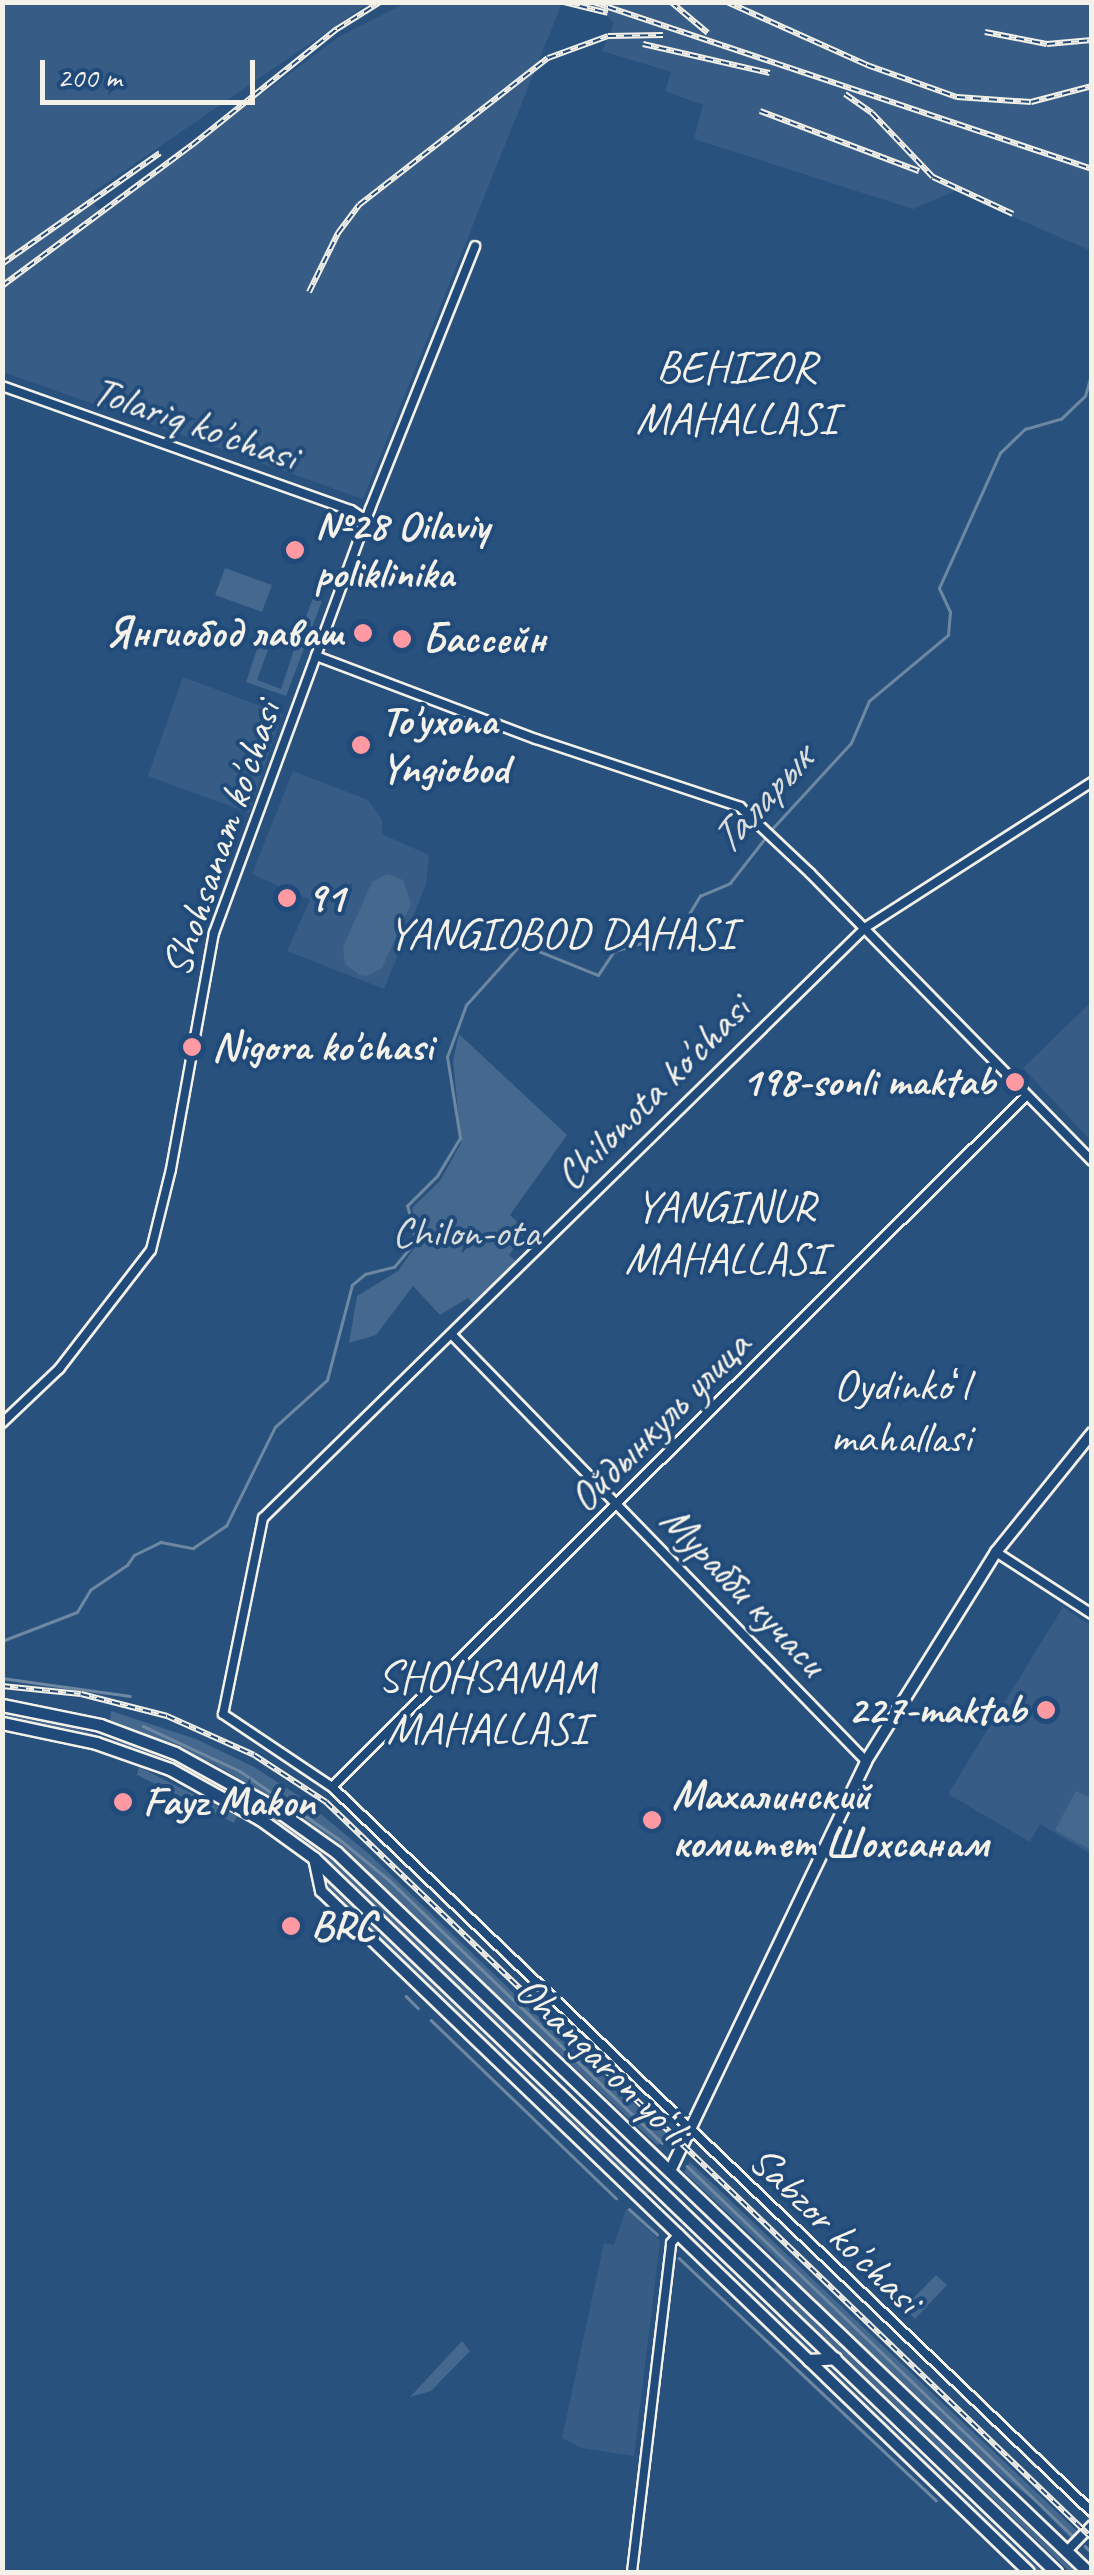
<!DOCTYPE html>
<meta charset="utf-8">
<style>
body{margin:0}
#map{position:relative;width:1094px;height:2575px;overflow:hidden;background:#28517e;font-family:Caveat,sans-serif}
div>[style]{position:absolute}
.built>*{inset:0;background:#375d86}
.green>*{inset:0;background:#45688e}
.stream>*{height:2.5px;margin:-1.25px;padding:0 1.25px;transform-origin:1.25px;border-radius:1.25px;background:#6e88a2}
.roads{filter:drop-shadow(2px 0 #f4f1e8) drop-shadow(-2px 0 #f4f1e8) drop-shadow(0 2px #f4f1e8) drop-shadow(0 -2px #f4f1e8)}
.minor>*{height:8px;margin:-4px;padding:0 4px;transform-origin:4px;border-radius:4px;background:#1f4a7a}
.major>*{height:10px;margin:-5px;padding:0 5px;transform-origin:5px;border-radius:5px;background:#1f4a7a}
.highway>*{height:11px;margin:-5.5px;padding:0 5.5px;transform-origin:5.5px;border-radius:5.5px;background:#1f4a7a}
.rail>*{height:6px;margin-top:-3px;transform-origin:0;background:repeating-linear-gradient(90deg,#1f4a7a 0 8px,#f4f1e8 0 16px);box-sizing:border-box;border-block:2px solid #f4f1e8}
.dots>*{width:28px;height:28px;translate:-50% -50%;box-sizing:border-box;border:5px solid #1f4a7a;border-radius:50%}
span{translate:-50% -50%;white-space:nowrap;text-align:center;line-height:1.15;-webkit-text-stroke:8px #1f4a7a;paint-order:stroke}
.street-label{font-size:42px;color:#f4f1e8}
.poi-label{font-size:42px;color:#f4f1e8;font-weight:700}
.left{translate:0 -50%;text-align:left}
.right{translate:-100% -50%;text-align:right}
.park-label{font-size:42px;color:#dadcda}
.neighbourhood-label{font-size:45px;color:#f4f1e8}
.water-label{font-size:45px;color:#d9dcda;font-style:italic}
.frame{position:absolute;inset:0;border:5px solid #f4f1e8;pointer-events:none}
.scale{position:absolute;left:40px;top:60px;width:215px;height:45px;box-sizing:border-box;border:5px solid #f4f1e8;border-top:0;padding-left:12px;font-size:30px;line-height:35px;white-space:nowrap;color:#f4f1e8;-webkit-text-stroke:8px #1f4a7a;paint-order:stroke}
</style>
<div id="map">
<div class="built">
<i style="clip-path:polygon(3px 2px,369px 3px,89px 195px,101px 214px,340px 36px,406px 3px,562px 3px,363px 499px,3px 372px)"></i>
<i style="clip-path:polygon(596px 3px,1091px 3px,1091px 251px,955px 191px,913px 209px,694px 139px,703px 105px,665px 91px,671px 72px,602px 51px,614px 23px)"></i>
<i style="clip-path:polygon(183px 677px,282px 714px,249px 813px,148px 776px)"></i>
<i style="clip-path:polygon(293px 771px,368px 800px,382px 819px,382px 834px,429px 855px,426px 884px,384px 989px,287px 951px,310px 900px,252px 874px)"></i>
<i style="clip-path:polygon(1091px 1002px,1091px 1141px,1023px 1068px)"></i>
<i style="clip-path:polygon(1063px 1607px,1091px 1626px,1091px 1854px,1040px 1824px,1030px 1842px,948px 1794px)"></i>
<i style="clip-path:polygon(626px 2209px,660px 2241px,634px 2456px,581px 2448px,562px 2438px,604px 2243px,614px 2245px)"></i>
</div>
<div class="green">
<i style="clip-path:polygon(225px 568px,272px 585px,262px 612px,215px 595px)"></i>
<i style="clip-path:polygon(313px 598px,322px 601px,286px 696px,246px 682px,258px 646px,268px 650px,257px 680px,281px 689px,301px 629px,307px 631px,310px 625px,304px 622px)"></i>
<i style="clip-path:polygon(387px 874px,403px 880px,411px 904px,382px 968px,367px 976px,359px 975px,345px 964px,343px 947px,372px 882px)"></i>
<i style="clip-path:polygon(459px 1034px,567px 1135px,510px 1215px,526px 1231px,509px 1255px,517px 1262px,473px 1303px,468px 1298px,440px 1315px,413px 1286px,376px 1335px,349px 1343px,357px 1296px,398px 1271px,420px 1240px,412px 1208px,440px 1181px,461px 1143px,453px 1060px)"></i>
<i style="clip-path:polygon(111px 1711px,196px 1739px,254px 1767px,299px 1796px,369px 1854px,578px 2055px,672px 2137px,657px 2145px,334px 1842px,291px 1809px,216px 1765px,110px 1721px)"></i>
<i style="clip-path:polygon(2px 1714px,64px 1725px,144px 1749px,268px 1813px,337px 1864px,534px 2053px,532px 2056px,334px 1867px,266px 1817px,211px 1784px,142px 1753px,3px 1718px)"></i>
<i style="clip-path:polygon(139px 1767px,237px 1816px,234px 1823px,137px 1775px)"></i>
<i style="clip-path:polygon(1076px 1791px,1091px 1799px,1091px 1850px,1055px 1830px)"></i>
<i style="clip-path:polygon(326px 1879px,529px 2079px,652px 2191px,644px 2196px,325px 1889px)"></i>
<i style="clip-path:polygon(690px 2162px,1078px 2532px,1071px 2539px,1033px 2500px,961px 2444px,791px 2280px,778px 2260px,684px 2172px)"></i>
<i style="clip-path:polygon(681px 2225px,710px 2254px,814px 2352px,807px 2353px,679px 2229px)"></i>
<i style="clip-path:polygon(936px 2275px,947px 2285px,915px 2319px,904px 2308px)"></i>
<i style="clip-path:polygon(777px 2285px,976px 2477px,1076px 2572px,1070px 2572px,863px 2375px,774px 2289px)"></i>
<i style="clip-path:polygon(462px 2341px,470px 2351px,431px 2391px,410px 2397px)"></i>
<i style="clip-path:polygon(822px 2367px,829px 2367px,1042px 2572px,1036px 2572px)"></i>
</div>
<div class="stream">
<i style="left:771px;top:830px;width:118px;rotate:-47.4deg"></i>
<i style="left:851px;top:743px;width:46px;rotate:-66.8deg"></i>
<i style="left:869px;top:701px;width:103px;rotate:-39.9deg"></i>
<i style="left:948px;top:635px;width:23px;rotate:-85deg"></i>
<i style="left:950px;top:612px;width:26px;rotate:-115deg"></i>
<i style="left:939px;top:588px;width:148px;rotate:-65.7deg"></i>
<i style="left:1000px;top:453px;width:35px;rotate:-44deg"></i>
<i style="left:1025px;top:429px;width:37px;rotate:-16deg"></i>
<i style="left:1061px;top:419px;width:33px;rotate:-44deg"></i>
<i style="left:1085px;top:396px;width:26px;rotate:-74deg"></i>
<i style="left:2px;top:1641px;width:80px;rotate:-21.1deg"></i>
<i style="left:77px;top:1612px;width:26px;rotate:-59deg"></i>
<i style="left:90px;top:1590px;width:45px;rotate:-34deg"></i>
<i style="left:127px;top:1565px;width:12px;rotate:-55deg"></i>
<i style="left:134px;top:1555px;width:30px;rotate:-26deg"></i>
<i style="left:161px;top:1542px;width:33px;rotate:11deg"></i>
<i style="left:193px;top:1548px;width:40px;rotate:-34deg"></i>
<i style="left:226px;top:1526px;width:110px;rotate:-63.7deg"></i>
<i style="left:275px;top:1427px;width:70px;rotate:-42.1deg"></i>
<i style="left:327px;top:1380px;width:98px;rotate:-75.3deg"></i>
<i style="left:352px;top:1285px;width:17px;rotate:-40deg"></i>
<i style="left:365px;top:1274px;width:30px;rotate:-14deg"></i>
<i style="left:394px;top:1267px;width:34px;rotate:-50deg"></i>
<i style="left:416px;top:1241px;width:36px;rotate:-104deg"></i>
<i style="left:407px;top:1206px;width:42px;rotate:-45deg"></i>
<i style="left:437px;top:1176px;width:44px;rotate:-58.8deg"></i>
<i style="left:460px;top:1138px;width:82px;rotate:-99.1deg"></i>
<i style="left:447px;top:1057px;width:55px;rotate:-69.9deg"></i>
<i style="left:466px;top:1005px;width:82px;rotate:-48deg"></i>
<i style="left:521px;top:944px;width:83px;rotate:21.9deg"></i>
<i style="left:598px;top:975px;width:29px;rotate:-56deg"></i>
<i style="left:614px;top:951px;width:40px;rotate:-16deg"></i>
<i style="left:652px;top:940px;width:35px;rotate:-27deg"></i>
<i style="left:683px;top:924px;width:33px;rotate:-59deg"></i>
<i style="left:700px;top:896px;width:33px;rotate:-23deg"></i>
<i style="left:730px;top:883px;width:58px;rotate:-52deg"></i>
<i style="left:2px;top:1678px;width:129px;rotate:8deg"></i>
<i style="left:143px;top:1726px;width:107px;rotate:24.9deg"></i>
<i style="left:240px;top:1771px;width:120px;rotate:34.5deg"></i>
<i style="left:339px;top:1839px;width:65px;rotate:39.4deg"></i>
<i style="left:389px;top:1880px;width:379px;rotate:43.9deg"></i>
<i style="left:406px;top:1996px;width:17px;rotate:45deg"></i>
<i style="left:431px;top:2020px;width:257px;rotate:43.9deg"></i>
<i style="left:687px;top:2166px;width:535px;rotate:43.79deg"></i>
<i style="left:629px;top:2209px;width:38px;rotate:42deg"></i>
<i style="left:679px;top:2258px;width:353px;rotate:43.3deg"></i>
<i style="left:1085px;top:2546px;width:10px;rotate:45deg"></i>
</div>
<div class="roads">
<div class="minor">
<i style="left:2px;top:386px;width:370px;rotate:19.6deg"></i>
<i style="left:351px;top:510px;width:18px;rotate:34deg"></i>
<i style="left:316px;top:656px;width:235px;rotate:20.7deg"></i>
<i style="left:536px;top:739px;width:215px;rotate:18.4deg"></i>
<i style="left:740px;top:807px;width:96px;rotate:43.3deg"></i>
<i style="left:810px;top:873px;width:403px;rotate:45.6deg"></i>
<i style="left:1092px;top:782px;width:270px;rotate:147.3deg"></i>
<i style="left:865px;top:928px;width:843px;rotate:135.58deg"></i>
<i style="left:263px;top:1518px;width:200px;rotate:101.5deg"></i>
<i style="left:223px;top:1714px;width:131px;rotate:33.8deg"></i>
<i style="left:332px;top:1787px;width:1050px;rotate:43.65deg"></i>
<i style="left:452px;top:1335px;width:594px;rotate:45.82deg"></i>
<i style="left:2px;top:1423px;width:79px;rotate:-43.5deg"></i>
<i style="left:59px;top:1369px;width:150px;rotate:-52.3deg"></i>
<i style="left:151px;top:1250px;width:83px;rotate:-76.1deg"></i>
<i style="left:171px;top:1169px;width:240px;rotate:-79.7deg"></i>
<i style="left:214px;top:933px;width:452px;rotate:-69.8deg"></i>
<i style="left:370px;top:509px;width:283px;rotate:-68.2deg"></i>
<i style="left:996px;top:1552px;width:114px;rotate:32.9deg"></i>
<i style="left:332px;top:1787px;width:981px;rotate:-44.88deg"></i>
<i style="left:1066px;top:2552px;width:37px;rotate:-46deg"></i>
<i style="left:632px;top:2572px;width:331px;rotate:-83.2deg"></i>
<i style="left:671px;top:2243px;width:12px;rotate:-48deg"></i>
</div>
<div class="major">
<i style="left:314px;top:1858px;width:34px;rotate:78deg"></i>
<i style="left:321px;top:1891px;width:982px;rotate:43.89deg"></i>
<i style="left:670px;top:2171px;width:454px;rotate:-64.4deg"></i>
<i style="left:866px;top:1761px;width:246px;rotate:-58.1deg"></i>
<i style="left:996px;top:1552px;width:153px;rotate:-51.1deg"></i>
</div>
<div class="highway">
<i style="left:2px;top:1705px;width:100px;rotate:11.5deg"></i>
<i style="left:100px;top:1725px;width:80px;rotate:20.5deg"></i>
<i style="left:175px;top:1753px;width:110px;rotate:28.9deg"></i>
<i style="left:271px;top:1806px;width:80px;rotate:35.3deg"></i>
<i style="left:336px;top:1852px;width:1041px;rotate:43.75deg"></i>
<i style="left:2px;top:1723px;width:96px;rotate:12deg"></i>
<i style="left:96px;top:1743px;width:78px;rotate:19.4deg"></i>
<i style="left:170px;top:1769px;width:103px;rotate:29.1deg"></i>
<i style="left:260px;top:1819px;width:67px;rotate:35.8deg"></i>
<i style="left:314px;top:1858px;width:1030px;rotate:43.9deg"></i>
<i style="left:809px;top:2360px;width:26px;rotate:-4deg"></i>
</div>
</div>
<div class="rail">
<i style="left:564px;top:2px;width:45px;rotate:14deg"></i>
<i style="left:593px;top:2px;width:526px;rotate:18.5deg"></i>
<i style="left:671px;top:2px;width:48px;rotate:40deg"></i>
<i style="left:727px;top:2px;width:154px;rotate:24.2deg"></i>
<i style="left:867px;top:65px;width:96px;rotate:19.6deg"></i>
<i style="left:957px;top:97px;width:74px;rotate:3.9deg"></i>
<i style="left:1031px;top:102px;width:63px;rotate:-14.7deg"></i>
<i style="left:985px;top:32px;width:63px;rotate:11deg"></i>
<i style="left:1047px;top:44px;width:45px;rotate:-5.1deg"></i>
<i style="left:643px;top:44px;width:130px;rotate:12.9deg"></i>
<i style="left:845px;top:94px;width:33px;rotate:35deg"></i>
<i style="left:872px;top:113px;width:88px;rotate:46.4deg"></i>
<i style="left:933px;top:177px;width:88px;rotate:24.8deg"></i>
<i style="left:760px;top:111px;width:170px;rotate:20.7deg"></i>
<i style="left:2px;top:264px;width:193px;rotate:-35.1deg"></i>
<i style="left:2px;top:286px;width:237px;rotate:-36.6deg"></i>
<i style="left:192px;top:145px;width:186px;rotate:-38.7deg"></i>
<i style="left:337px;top:29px;width:51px;rotate:-32.1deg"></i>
<i style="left:309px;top:292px;width:66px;rotate:-63.8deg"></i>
<i style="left:338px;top:233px;width:35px;rotate:-53deg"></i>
<i style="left:359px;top:205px;width:239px;rotate:-37.9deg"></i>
<i style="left:548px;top:58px;width:64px;rotate:-20.1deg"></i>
<i style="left:608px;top:36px;width:55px;rotate:-1deg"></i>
<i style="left:2px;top:1686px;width:79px;rotate:5.8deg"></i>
<i style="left:81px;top:1694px;width:89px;rotate:14.3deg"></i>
<i style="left:167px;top:1716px;width:95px;rotate:24.1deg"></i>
<i style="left:254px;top:1755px;width:86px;rotate:33.1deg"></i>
<i style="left:326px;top:1802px;width:1062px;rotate:43.86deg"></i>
</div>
<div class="dots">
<i style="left:295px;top:550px;background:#ff9aa2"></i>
<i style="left:363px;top:633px;background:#ff9aa2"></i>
<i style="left:402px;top:639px;background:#ff9aa2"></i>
<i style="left:361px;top:745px;background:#ff9aa2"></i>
<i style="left:287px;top:898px;background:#ff9aa2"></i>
<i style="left:192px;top:1047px;background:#ff9aa2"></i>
<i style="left:1015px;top:1082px;background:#ff9aa2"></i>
<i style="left:1046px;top:1710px;background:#ff9aa2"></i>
<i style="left:123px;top:1802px;background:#ff9aa2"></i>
<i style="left:652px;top:1820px;background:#ff9aa2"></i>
<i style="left:291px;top:1926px;background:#ff9aa2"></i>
</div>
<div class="street-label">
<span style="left:195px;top:424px;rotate:19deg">Tolariq ko'chasi</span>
<span style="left:222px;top:839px;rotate:-71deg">Shohsanam ko'chasi</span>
<span style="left:653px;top:1093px;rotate:-45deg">Chilonota ko'chasi</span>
<span style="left:660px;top:1422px;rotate:-45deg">Ойдынкуль улица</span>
<span style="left:743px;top:1591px;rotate:46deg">Мурабби кучаси</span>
<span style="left:602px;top:2061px;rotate:44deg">Ohangaron yoʻli</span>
<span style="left:835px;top:2230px;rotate:44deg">Sabzor ko'chasi</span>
</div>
<div class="poi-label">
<span class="left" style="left:315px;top:550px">№28 Oilaviy<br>poliklinika</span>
<span class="right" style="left:343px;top:633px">Янгиобод лаваш</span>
<span class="left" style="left:422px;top:639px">Бассейн</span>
<span class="left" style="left:381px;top:745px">To'yxona<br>Yngiobod</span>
<span class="left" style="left:307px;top:898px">91</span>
<span class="left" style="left:212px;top:1047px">Nigora ko'chasi</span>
<span class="right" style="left:995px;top:1082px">198-sonli maktab</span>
<span class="right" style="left:1026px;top:1710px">227-maktab</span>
<span class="left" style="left:672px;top:1820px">Махалинский<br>комитет Шохcанам</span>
<span class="left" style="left:143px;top:1802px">Fayz Makon</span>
<span class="left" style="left:311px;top:1926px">BRC</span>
</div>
<div class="park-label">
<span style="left:466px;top:1233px">Chilon-ota</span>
</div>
<div class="neighbourhood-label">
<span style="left:736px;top:393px">BEHIZOR<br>MAHALLASI</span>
<span style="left:561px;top:934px">YANGIOBOD DAHASI</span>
<span style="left:725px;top:1233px">YANGINUR<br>MAHALLASI</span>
<span style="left:901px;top:1412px">Oydinkoʻl<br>mahallasi</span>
<span style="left:487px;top:1703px">SHOHSANAM<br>MAHALLASI</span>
</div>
<div class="water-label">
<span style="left:761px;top:800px;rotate:-48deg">Таларык</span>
</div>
<div class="frame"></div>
<div class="scale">200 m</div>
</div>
